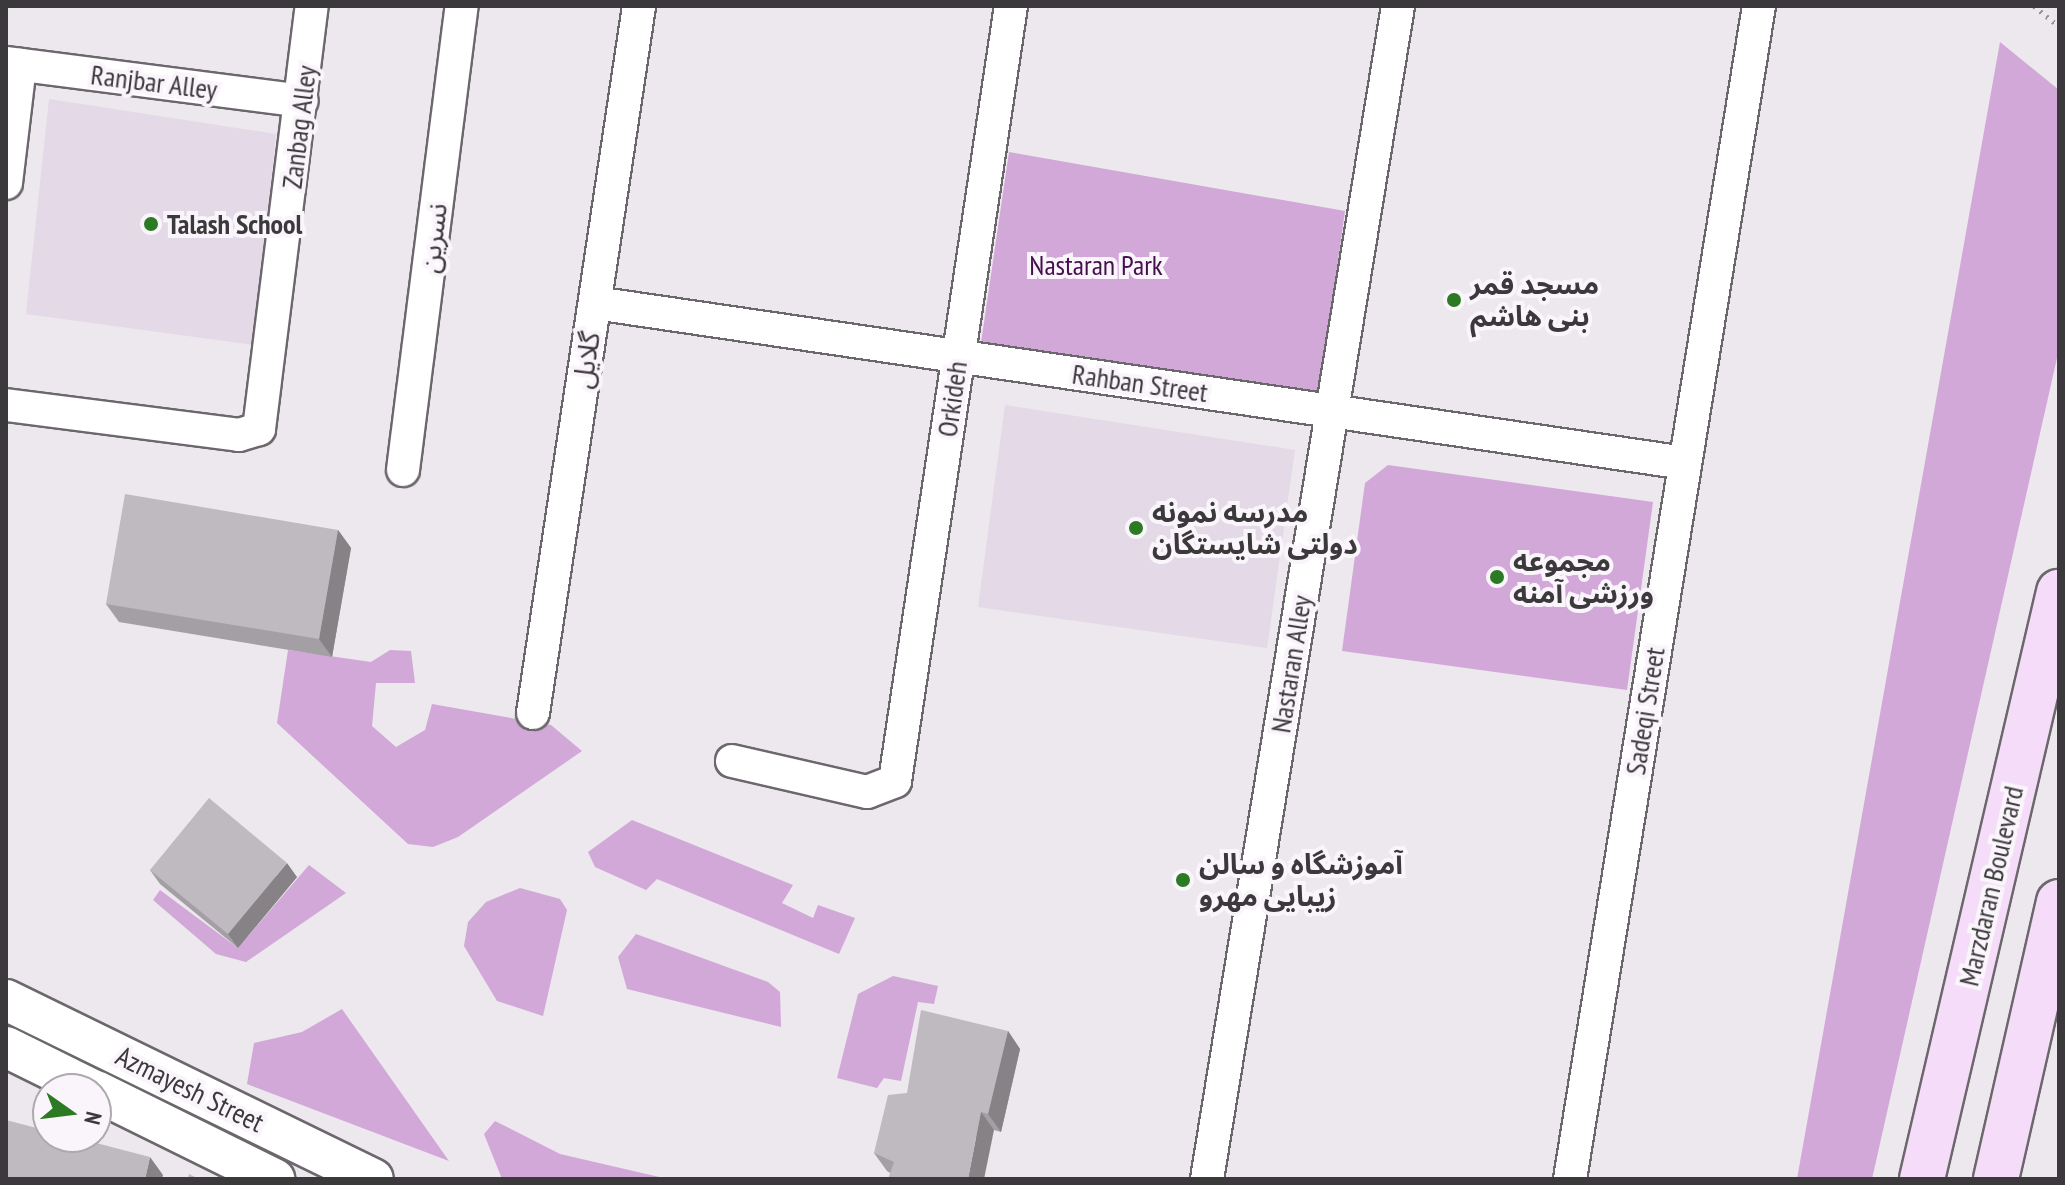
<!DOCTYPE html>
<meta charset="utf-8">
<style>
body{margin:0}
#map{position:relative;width:2065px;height:1185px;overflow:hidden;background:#ede7ee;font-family:"PT Sans Narrow","Noto Sans Arabic",sans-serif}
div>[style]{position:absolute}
.built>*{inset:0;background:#e4d9e6}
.green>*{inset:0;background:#d1a8d8}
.path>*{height:5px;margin-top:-2.5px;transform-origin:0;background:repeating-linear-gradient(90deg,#99959a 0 2px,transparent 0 8px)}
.roads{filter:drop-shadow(2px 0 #6c676c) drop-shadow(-2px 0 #6c676c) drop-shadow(0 2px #6c676c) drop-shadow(0 -2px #6c676c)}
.minor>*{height:32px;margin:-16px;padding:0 16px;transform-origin:16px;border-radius:16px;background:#fff}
.tertiary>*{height:40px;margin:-20px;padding:0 20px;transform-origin:20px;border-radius:20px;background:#fff}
.secondary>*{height:44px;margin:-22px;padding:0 22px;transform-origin:22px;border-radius:22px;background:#f5ddf9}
.wall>*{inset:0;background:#a49fa5}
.shaded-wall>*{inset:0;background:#868286}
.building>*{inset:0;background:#bfb9c0}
.dots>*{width:22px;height:22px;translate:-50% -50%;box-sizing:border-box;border:4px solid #faf4fb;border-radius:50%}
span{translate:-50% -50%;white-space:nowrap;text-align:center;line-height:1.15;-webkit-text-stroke:8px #faf4fb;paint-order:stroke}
.street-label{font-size:28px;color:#3b393c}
.poi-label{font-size:28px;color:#3b393c;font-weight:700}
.left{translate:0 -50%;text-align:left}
.park-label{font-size:28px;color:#450f4e}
.frame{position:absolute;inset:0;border:8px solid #3b393c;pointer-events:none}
.north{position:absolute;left:32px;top:1073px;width:80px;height:80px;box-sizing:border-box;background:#faf4fb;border:2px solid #aea9af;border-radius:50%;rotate:104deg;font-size:22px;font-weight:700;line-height:32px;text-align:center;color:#3b393c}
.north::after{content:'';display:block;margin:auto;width:28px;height:36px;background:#2c7a23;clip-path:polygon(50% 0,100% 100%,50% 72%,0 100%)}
</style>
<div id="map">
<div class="built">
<i style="clip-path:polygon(49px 99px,276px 134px,254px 345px,26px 314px)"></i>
<i style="clip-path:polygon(1005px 405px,1295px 450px,1267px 648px,978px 607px)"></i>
</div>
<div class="green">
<i style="clip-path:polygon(2000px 42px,2059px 90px,2059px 349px,1872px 1179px,1797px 1179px)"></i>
<i style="clip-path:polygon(1009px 152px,1345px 211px,1319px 397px,981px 343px)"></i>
<i style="clip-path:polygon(1388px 465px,1653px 502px,1627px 690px,1342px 651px,1365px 483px)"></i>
<i style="clip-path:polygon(288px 650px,371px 662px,390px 650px,411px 651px,415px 683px,376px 683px,372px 726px,396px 747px,425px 730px,432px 704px,551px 725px,582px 751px,458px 837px,433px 847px,408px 844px,277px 723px)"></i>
<i style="clip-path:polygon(632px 820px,793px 885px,782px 903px,813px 918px,818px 905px,855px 918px,839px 954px,657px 879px,646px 890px,595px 867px,588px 852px)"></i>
<i style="clip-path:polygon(309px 865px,346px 893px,246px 962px,216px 954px,153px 900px,160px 890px,238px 948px)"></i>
<i style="clip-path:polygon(520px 888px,560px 899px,567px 910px,543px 1016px,497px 1001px,464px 946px,468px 922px,486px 902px)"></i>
<i style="clip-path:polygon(636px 934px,768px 982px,780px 992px,781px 1027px,627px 989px,618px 957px)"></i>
<i style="clip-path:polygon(893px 976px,938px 986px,934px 1004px,918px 1002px,901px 1081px,884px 1078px,877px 1088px,837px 1078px,858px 994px)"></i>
<i style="clip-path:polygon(342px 1009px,449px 1161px,247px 1084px,254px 1043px,302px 1032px)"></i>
<i style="clip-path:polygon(495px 1121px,560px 1154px,668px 1179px,502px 1179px,484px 1134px)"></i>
</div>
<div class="path">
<i style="left:2034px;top:6px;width:32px;rotate:39deg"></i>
</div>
<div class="roads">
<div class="minor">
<i style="left:6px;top:63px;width:298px;rotate:7.3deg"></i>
<i style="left:6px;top:183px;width:119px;rotate:-83.2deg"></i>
<i style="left:595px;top:303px;width:1102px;rotate:8.35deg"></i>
<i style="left:6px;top:405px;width:235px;rotate:7.3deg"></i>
<i style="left:239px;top:435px;width:21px;rotate:-17deg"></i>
<i style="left:259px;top:429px;width:426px;rotate:-82.9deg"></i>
<i style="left:403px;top:470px;width:468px;rotate:-82.8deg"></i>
<i style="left:533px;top:713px;width:715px;rotate:-81.47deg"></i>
<i style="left:732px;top:761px;width:139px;rotate:12.9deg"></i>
<i style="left:867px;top:792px;width:30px;rotate:-21deg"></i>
<i style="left:895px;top:781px;width:784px;rotate:-81.49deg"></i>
<i style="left:1207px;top:1179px;width:1188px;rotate:-80.75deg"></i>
<i style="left:1570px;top:1179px;width:1188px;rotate:-80.85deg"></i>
</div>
<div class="tertiary">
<i style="left:6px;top:1000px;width:408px;rotate:26deg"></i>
<i style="left:6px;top:1047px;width:95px;rotate:26.3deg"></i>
<i style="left:96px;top:1091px;width:199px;rotate:26.3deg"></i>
</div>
<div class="secondary">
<i style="left:1922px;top:1179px;width:603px;rotate:-76.86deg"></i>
<i style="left:1996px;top:1179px;width:284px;rotate:-77.2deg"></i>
</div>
</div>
<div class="wall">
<i style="clip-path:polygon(338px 530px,351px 548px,332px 657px,119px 622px,106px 604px)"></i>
<i style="clip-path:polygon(150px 870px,297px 877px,238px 948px,160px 884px)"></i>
<i style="clip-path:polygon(1008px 1031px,1020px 1049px,1001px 1132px,994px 1130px,890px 1173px,887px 1171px,874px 1153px,907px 1093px)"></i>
</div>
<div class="shaded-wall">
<i style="clip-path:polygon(338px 530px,351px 548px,332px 657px,319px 639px)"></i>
<i style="clip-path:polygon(287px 863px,297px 877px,238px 948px,228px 934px)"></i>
<i style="clip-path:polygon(1008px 1031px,1020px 1049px,1001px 1132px,988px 1114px)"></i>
<i style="clip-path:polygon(981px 1112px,994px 1130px,984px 1179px,968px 1179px)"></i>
<i style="clip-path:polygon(150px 1157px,163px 1175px,162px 1179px,145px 1179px)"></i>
</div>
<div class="building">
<i style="clip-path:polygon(125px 494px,338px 530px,319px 639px,106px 604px)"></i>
<i style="clip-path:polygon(209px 798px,287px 863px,228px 934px,150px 870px)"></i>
<i style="clip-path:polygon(921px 1010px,1008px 1031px,988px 1114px,981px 1112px,968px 1179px,888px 1179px,894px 1162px,874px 1153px,888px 1095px,907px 1093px)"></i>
<i style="clip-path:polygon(6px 1120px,48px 1131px,48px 1137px,73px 1137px,150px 1157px,145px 1179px,6px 1179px)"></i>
<i style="clip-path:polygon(189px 1174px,199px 1179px,188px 1179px)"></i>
</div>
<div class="dots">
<i style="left:151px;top:224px;background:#2c7a23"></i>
<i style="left:1454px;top:300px;background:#2c7a23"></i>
<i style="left:1136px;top:528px;background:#2c7a23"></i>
<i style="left:1497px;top:577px;background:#2c7a23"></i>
<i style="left:1183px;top:880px;background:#2c7a23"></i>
</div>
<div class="street-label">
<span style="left:154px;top:82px;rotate:7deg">Ranjbar Alley</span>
<span style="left:299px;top:127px;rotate:-83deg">Zanbag Alley</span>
<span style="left:433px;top:238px;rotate:-83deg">نسرین</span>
<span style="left:586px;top:360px;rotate:-81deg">گلایل</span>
<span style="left:1140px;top:383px;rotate:8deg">Rahban Street</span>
<span style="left:952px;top:399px;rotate:-82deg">Orkideh</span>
<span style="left:1291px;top:664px;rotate:-81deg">Nastaran Alley</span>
<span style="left:1645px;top:711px;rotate:-81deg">Sadeqi Street</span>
<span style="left:1991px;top:886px;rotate:-77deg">Marzdaran Boulevard</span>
<span style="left:190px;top:1089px;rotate:26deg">Azmayesh Street</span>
</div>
<div class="poi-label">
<span class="left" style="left:167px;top:224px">Talash School</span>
<span class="left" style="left:1470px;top:300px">مسجد قمر<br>بنی هاشم</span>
<span class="left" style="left:1152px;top:528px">مدرسه نمونه<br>دولتی شایستگان</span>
<span class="left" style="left:1513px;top:577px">مجموعه<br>ورزشی آمنه</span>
<span class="left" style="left:1199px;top:880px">آموزشگاه و سالن<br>زیبایی مهرو</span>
</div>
<div class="park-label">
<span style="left:1096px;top:265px">Nastaran Park</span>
</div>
<div class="frame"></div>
<div class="north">N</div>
</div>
